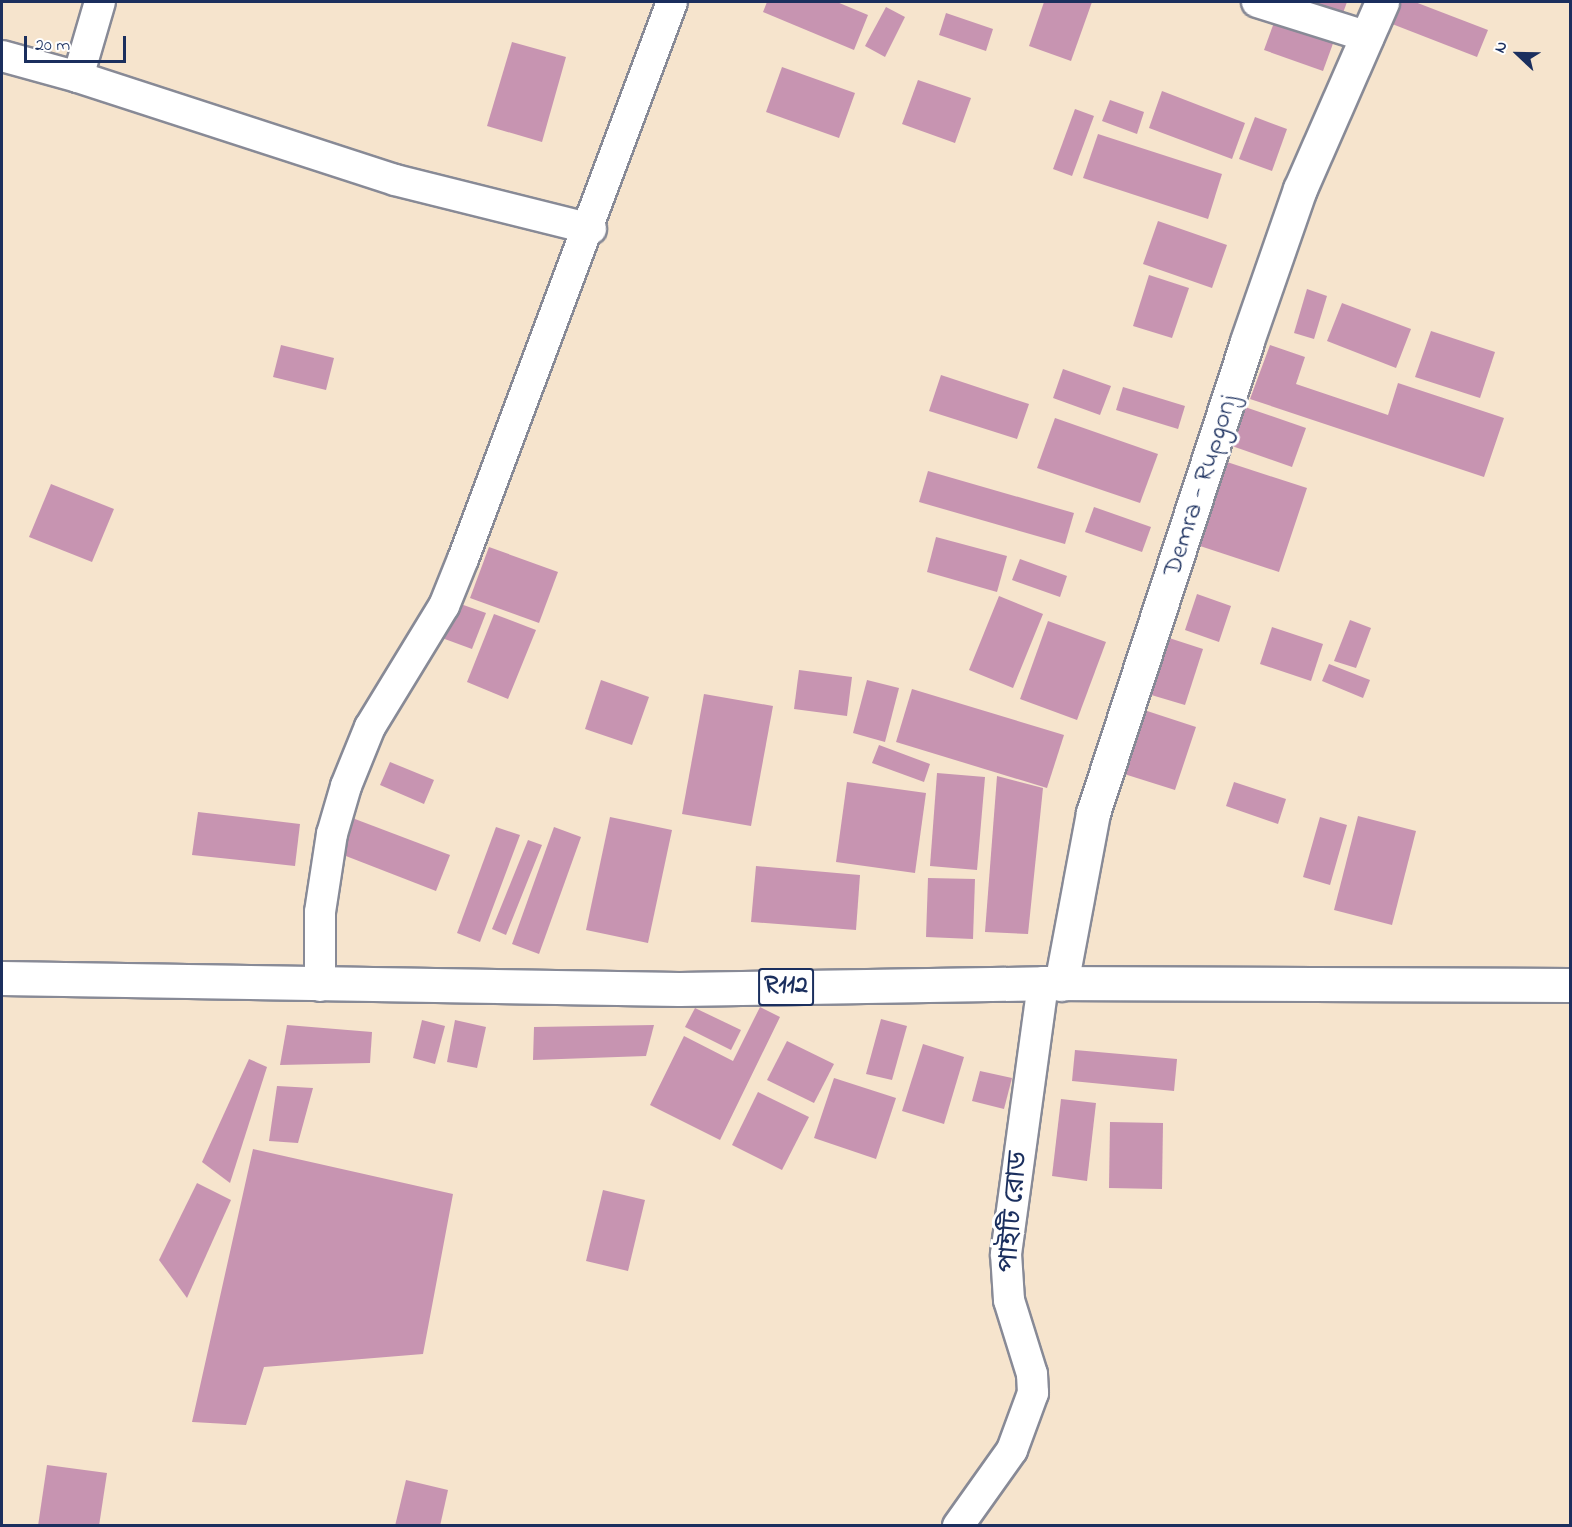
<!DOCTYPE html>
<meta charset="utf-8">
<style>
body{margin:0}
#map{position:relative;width:1572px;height:1527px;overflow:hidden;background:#f6e4cd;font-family:"Indie Flower","Noto Sans Bengali",sans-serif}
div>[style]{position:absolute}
.building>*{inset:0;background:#c794b1}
.roads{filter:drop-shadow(2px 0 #888a96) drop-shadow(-2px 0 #888a96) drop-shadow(0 2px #888a96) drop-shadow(0 -2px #888a96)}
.minor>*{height:30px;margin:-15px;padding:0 15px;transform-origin:15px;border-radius:15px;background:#fff}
.tertiary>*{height:33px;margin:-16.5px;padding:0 16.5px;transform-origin:16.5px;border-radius:16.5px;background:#fff}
.primary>*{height:33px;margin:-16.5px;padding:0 16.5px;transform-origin:16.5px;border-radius:16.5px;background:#fff}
span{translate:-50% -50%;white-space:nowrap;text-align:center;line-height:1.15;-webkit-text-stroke:6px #fff;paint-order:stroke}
.shield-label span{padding:2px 4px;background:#fff;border:2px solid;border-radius:4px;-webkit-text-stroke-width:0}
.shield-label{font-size:26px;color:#1b2f5e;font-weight:700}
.street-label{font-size:27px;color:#1b2f5e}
.frame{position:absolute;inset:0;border:3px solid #1b2f5e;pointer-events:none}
.north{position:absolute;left:1488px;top:24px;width:60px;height:60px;-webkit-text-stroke:4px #fff;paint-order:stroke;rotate:292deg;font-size:16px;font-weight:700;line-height:24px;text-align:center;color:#1b2f5e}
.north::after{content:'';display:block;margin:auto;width:21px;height:27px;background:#1b2f5e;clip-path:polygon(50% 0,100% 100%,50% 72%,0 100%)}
.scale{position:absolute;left:24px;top:36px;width:102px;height:27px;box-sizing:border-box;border:3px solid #1b2f5e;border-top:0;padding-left:8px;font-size:18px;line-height:21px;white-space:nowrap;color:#1b2f5e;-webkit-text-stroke:4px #fff;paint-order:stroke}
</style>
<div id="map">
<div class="building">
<i style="clip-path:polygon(767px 2px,837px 2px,868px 15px,854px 50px,763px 12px)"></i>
<i style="clip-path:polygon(1044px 2px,1092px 2px,1071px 61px,1029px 46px)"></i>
<i style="clip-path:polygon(1311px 2px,1347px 2px,1343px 13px)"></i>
<i style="clip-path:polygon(1395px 2px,1415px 2px,1488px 30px,1477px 57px,1387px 22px)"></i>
<i style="clip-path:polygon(886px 7px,905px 17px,885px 57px,865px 46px)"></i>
<i style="clip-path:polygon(946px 13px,993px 29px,986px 51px,939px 35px)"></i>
<i style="clip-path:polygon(1276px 17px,1335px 38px,1323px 71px,1264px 50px)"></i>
<i style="clip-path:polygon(512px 42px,566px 57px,542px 142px,487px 126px)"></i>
<i style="clip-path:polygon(782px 67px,855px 93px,839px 138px,766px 112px)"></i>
<i style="clip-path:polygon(918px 80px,971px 98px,955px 143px,902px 124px)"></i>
<i style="clip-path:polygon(1162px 91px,1245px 123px,1232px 159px,1149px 128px)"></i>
<i style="clip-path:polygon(1110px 100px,1144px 112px,1137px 134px,1102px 121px)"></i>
<i style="clip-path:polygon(1075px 109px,1094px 116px,1072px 176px,1053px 169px)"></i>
<i style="clip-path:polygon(1255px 117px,1287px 129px,1272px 171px,1239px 159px)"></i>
<i style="clip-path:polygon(1098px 134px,1222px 174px,1208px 219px,1083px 178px)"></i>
<i style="clip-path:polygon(1158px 221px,1227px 245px,1212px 288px,1143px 264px)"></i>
<i style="clip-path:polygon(1149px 275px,1189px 288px,1172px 338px,1133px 326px)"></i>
<i style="clip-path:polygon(1307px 289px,1327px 296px,1314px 339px,1294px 333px)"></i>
<i style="clip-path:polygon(1342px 303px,1411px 329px,1396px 368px,1327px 341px)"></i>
<i style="clip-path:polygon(1431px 331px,1495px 352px,1480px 398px,1415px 377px)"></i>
<i style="clip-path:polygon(281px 345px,334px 358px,326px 390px,273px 377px)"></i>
<i style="clip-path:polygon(1270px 345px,1305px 357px,1296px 384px,1388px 415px,1398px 383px,1504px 418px,1484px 477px,1250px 399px)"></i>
<i style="clip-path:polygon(1063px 369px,1111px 386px,1100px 415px,1053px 398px)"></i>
<i style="clip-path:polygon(941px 375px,1029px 404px,1017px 439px,929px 411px)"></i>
<i style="clip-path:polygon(1123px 387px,1185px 406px,1178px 429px,1116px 410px)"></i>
<i style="clip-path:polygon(1245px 407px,1306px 428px,1292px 467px,1232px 446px)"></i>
<i style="clip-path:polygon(1055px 418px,1158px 454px,1140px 503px,1037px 468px)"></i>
<i style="clip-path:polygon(1227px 462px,1307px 488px,1279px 572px,1200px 546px)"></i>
<i style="clip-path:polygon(928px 471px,1074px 513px,1065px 544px,919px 502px)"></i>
<i style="clip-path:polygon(51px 484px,114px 509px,92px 562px,29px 537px)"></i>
<i style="clip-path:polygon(1094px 507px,1151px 527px,1142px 552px,1085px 532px)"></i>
<i style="clip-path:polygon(936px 537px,1007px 556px,997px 592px,927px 572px)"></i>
<i style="clip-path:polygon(489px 547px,558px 572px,539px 623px,470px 598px)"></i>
<i style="clip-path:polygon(1020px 559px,1067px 576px,1060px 597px,1012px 580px)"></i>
<i style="clip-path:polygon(1197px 594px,1231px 606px,1219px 642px,1185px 630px)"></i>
<i style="clip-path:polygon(999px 596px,1043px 614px,1013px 688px,969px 670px)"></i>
<i style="clip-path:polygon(455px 602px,486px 613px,472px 649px,442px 638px)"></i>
<i style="clip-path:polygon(494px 614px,536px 630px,508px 699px,467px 682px)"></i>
<i style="clip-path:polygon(1350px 620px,1371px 628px,1356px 668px,1334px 661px)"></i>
<i style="clip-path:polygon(1048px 621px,1106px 642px,1077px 720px,1020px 699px)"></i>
<i style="clip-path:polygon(1272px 627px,1323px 644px,1311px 681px,1260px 664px)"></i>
<i style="clip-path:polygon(1166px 637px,1203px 649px,1185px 705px,1148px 694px)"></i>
<i style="clip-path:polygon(1329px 664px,1370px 680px,1363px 698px,1322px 681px)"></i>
<i style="clip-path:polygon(799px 670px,852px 677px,847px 716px,794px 709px)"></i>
<i style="clip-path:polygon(601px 680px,649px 697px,632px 745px,585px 729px)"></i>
<i style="clip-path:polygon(867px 680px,899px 688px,885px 742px,853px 733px)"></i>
<i style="clip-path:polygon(912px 689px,1064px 735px,1047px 788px,896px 742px)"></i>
<i style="clip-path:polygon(704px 694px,773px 706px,751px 826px,682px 814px)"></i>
<i style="clip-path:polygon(1141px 709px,1196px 727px,1175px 790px,1121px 773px)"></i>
<i style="clip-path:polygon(879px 745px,930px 764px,924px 782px,872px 763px)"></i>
<i style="clip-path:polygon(390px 762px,434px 780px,424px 804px,380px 785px)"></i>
<i style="clip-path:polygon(937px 773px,985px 777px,977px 870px,930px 866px)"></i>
<i style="clip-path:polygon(997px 776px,1043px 788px,1028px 934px,985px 932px)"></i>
<i style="clip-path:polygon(847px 782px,926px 793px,915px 873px,836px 862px)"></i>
<i style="clip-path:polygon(1234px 782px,1286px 799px,1278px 824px,1226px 806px)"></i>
<i style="clip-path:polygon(198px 812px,300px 824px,295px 866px,192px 855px)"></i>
<i style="clip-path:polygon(347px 816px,450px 855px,436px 891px,333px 851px)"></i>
<i style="clip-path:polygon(1358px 816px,1416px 831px,1392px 925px,1334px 910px)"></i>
<i style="clip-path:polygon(610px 817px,672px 830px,648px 943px,586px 930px)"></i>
<i style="clip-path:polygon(1320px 817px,1347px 825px,1330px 885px,1303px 877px)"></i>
<i style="clip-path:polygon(496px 827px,520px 835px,480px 942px,457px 933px)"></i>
<i style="clip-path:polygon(554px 827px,581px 837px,539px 954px,512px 944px)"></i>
<i style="clip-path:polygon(528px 840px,542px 845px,506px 935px,492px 929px)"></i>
<i style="clip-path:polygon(756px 866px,860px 875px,856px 930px,751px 922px)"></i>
<i style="clip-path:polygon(928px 878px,975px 879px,973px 939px,926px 937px)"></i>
<i style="clip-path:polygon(760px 1007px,780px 1017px,720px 1140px,650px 1105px,684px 1036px,733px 1061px)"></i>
<i style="clip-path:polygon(695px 1008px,741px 1030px,731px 1050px,685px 1027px)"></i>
<i style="clip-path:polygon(881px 1019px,907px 1026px,892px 1080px,866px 1074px)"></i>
<i style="clip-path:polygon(422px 1020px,445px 1026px,435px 1064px,413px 1058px)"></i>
<i style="clip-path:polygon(455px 1020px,486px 1027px,477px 1068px,447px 1062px)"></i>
<i style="clip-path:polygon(287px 1025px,372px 1032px,370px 1063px,280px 1065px)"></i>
<i style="clip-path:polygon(654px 1025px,646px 1056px,533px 1060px,534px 1027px)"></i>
<i style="clip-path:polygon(787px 1041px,834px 1064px,814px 1103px,767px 1080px)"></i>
<i style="clip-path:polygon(923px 1044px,964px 1057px,944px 1124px,902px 1111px)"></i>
<i style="clip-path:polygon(1075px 1050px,1177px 1059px,1174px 1091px,1072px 1081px)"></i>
<i style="clip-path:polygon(249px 1059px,267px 1067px,230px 1183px,202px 1162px)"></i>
<i style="clip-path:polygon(980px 1071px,1012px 1078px,1004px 1109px,972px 1101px)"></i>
<i style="clip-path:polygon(834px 1078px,896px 1098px,876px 1159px,814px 1138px)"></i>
<i style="clip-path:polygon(277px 1086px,313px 1088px,298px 1143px,269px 1141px)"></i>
<i style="clip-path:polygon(758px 1092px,809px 1117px,782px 1170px,732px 1145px)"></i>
<i style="clip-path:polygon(1061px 1099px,1096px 1103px,1087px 1181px,1052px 1176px)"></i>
<i style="clip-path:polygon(1110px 1122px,1163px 1123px,1162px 1189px,1109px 1188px)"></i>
<i style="clip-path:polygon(253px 1149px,453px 1194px,423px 1354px,264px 1367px,246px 1425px,192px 1422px)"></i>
<i style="clip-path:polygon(197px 1183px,231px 1200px,187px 1298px,159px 1260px)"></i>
<i style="clip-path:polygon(603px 1190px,645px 1200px,628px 1271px,586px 1261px)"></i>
<i style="clip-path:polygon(47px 1465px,107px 1473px,99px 1526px,38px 1526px)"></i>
<i style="clip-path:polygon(406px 1480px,448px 1490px,440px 1526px,395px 1526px)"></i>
</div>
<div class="roads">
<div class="minor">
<i style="left:1257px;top:2px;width:117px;rotate:17.4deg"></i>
<i style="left:2px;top:56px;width:79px;rotate:15.4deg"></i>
<i style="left:78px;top:77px;width:78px;rotate:-73.7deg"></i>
<i style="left:78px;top:77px;width:333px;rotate:18deg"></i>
<i style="left:395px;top:180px;width:202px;rotate:14deg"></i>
<i style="left:320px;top:986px;width:74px;rotate:-90deg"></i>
<i style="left:320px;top:912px;width:79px;rotate:-81.3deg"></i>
<i style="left:332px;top:834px;width:50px;rotate:-73.7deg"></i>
<i style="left:346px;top:786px;width:64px;rotate:-67.9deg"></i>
<i style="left:370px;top:727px;width:142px;rotate:-58.6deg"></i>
<i style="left:444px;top:606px;width:51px;rotate:-68deg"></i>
<i style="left:463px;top:559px;width:595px;rotate:-69.43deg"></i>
<i style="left:958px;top:1526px;width:93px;rotate:-54.6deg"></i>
<i style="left:1012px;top:1450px;width:61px;rotate:-69.8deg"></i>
<i style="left:1033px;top:1393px;width:19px;rotate:-93deg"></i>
<i style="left:1032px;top:1374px;width:77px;rotate:-107.3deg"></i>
<i style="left:1009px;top:1300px;width:46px;rotate:-93.7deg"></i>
<i style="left:1006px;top:1254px;width:274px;rotate:-82.2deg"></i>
</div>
<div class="tertiary">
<i style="left:1061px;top:984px;width:174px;rotate:-79.4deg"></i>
<i style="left:1093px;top:813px;width:496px;rotate:-71.9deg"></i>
<i style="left:1247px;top:341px;width:161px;rotate:-70.8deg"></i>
<i style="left:1300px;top:189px;width:204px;rotate:-66.3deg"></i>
</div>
<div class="primary">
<i style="left:2px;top:978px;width:677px;rotate:0.93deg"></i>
<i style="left:679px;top:989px;width:364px;rotate:-0.9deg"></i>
<i style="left:1043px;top:983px;width:527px;rotate:0.22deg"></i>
</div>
</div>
<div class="shield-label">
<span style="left:786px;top:987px">R112</span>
</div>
<div class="street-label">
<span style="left:1201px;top:486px;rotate:-72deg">Demra - Rupgonj</span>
<span style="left:1014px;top:1212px;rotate:-85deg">পাইটি রোড</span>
</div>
<div class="frame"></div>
<div class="north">N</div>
<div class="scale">20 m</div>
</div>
